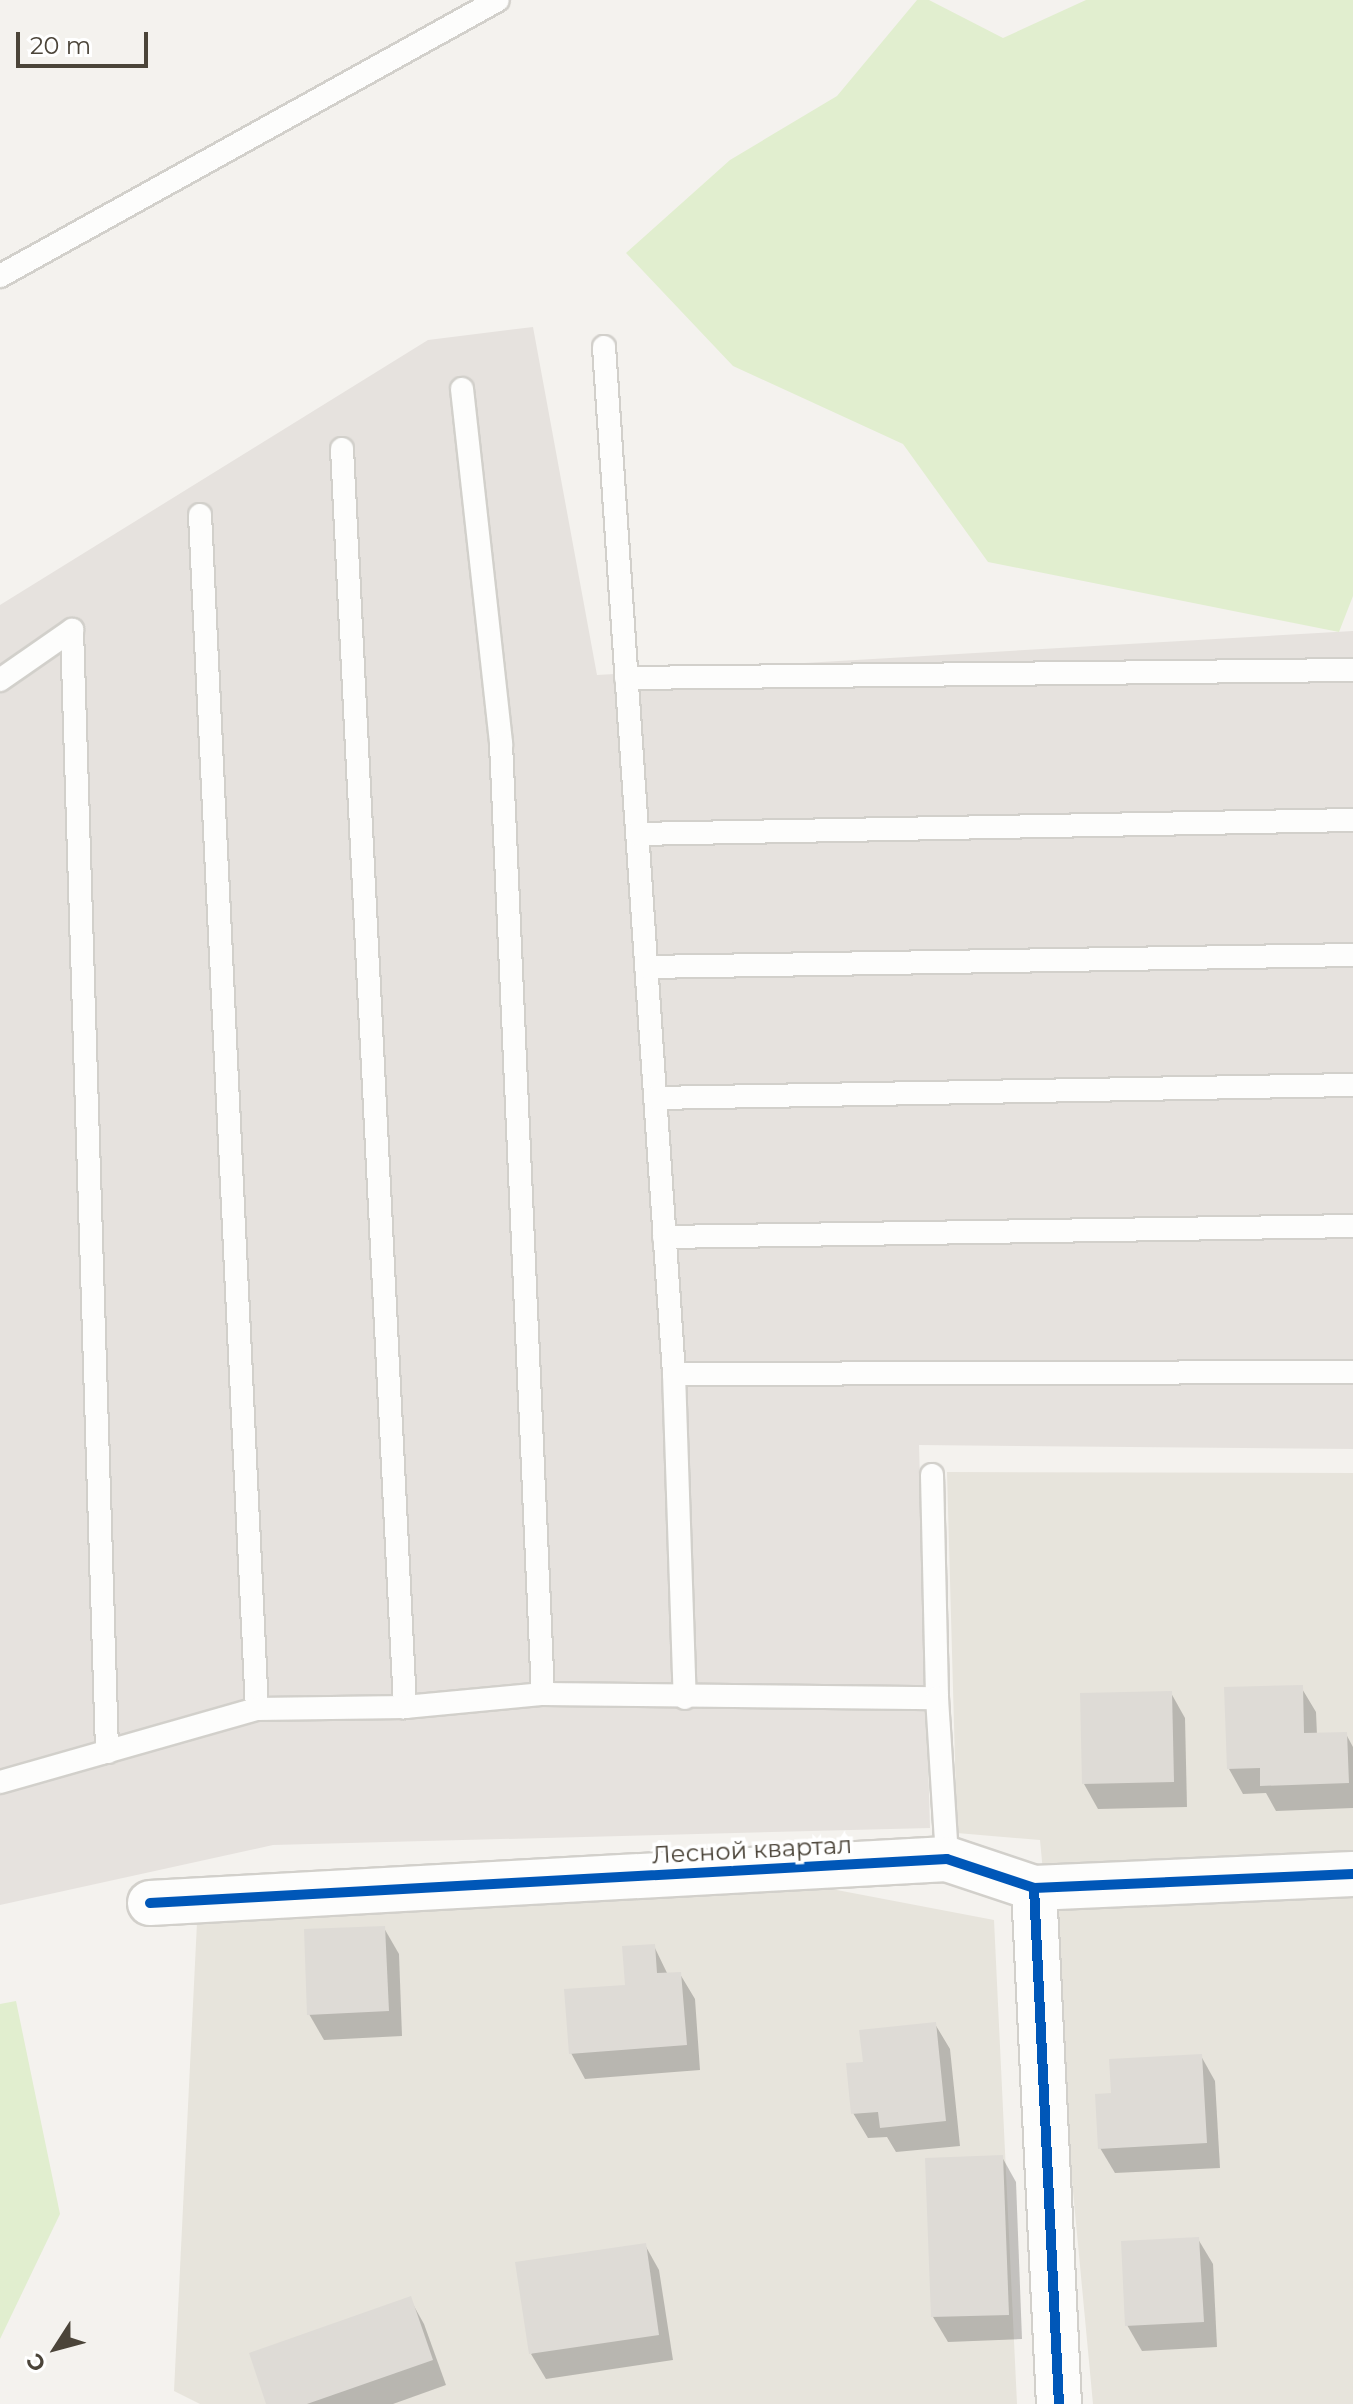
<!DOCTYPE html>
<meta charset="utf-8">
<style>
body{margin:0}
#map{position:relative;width:1353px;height:2404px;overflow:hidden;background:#f4f2ee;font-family:Montserrat,sans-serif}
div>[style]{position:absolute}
.residential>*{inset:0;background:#e7e4dc}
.industrial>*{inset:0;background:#e6e2de}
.green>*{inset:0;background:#e1eecf}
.shadow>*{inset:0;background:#0003}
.building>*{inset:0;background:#dedbd6}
.roads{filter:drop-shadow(2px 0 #d2d0cb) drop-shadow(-2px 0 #d2d0cb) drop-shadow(0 2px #d2d0cb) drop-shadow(0 -2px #d2d0cb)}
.lane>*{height:22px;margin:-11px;padding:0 11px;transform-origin:11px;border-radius:11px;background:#fdfdfc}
.street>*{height:44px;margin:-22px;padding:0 22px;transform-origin:22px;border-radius:22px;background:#fdfdfc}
.cycleway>*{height:10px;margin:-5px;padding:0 5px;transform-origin:5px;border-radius:5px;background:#0057b8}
span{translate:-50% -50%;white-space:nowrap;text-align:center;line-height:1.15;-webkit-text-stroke:7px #fff;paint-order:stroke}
.street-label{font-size:24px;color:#4b4439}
.north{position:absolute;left:16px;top:2308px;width:80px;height:80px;-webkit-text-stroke:6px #fff;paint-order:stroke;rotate:234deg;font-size:22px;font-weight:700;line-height:32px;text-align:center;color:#4b4439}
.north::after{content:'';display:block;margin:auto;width:28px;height:36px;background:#4b4439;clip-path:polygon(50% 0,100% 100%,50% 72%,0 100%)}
.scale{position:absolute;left:16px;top:32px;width:132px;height:36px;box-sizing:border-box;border:4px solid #4b4439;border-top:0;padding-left:10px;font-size:24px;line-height:28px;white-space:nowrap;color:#4b4439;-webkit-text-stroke:6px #fff;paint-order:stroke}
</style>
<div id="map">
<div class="residential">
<i style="clip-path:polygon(947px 1472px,1353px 1473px,1353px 2404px,1093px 2404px,1040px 1840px,957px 1833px)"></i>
<i style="clip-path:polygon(679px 1860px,994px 1920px,1017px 2404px,200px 2404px,174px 2391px,199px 1882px)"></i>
</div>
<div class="industrial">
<i style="clip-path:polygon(533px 327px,597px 675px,1353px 631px,1353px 1449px,919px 1445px,930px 1828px,273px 1845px,0 1905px,0 605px,428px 340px)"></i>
</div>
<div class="green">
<i style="clip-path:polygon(917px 0,929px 0,1003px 38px,1086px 0,1353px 0,1353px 596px,1339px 632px,988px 562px,903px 444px,733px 366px,626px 253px,730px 160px,837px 96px)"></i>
<i style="clip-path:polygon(16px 2001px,60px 2214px,0 2339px,0 2004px)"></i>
</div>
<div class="shadow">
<i style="clip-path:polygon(1301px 1687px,1316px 1712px,1317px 1735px,1346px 1734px,1353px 1747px,1353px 1808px,1276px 1811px,1266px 1793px,1243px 1794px,1229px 1769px)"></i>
<i style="clip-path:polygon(1171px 1693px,1185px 1718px,1187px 1807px,1098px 1809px,1084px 1784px)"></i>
<i style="clip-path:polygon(384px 1928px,399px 1954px,402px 2036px,324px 2040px,309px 2014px)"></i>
<i style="clip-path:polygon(654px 1946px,668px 1975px,680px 1974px,695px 1999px,700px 2070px,585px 2079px,571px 2053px,627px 1987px)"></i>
<i style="clip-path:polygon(935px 2024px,950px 2049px,960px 2146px,896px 2152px,887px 2137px,868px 2138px,853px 2113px)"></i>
<i style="clip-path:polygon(1201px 2056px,1215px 2081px,1220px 2168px,1115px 2173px,1100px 2148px,1113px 2095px)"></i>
<i style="clip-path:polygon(1002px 2157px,1016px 2182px,1022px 2339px,948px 2342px,933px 2317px)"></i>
<i style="clip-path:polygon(1198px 2239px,1213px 2264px,1217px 2347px,1142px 2351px,1127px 2325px)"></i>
<i style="clip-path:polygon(645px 2245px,659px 2270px,673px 2360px,546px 2379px,531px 2354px)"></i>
<i style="clip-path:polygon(410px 2299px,424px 2324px,446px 2385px,393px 2404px,268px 2404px)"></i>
</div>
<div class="building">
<i style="clip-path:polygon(1303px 1685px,1304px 1733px,1347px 1732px,1349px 1783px,1260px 1786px,1260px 1768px,1227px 1769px,1224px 1687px)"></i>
<i style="clip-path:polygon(1172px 1691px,1174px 1782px,1082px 1784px,1080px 1693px)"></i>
<i style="clip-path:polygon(385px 1926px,389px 2011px,307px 2015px,304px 1929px)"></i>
<i style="clip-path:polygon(655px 1944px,657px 1973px,681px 1972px,687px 2045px,569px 2054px,564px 1989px,625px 1985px,622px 1946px)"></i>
<i style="clip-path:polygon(936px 2022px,946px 2121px,880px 2128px,878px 2112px,851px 2114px,846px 2063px,863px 2062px,859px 2030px)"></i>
<i style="clip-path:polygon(1202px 2054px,1207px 2143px,1098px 2149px,1095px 2094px,1111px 2093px,1109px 2059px)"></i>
<i style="clip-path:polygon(1003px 2155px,1009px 2315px,931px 2317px,925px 2158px)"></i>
<i style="clip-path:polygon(1199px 2237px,1204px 2322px,1125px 2326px,1121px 2241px)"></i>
<i style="clip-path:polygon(646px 2243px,659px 2335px,529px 2354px,515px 2262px)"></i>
<i style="clip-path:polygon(411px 2296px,433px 2360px,307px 2404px,266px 2404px,249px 2353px)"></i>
</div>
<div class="roads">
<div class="lane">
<i style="left:0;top:276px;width:569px;rotate:-29deg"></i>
<i style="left:604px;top:347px;width:1029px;rotate:86.1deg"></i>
<i style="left:674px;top:1374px;width:324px;rotate:88.1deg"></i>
<i style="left:462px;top:389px;width:357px;rotate:83.7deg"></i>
<i style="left:501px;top:744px;width:951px;rotate:87.47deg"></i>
<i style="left:342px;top:449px;width:1260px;rotate:87.13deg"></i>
<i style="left:200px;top:515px;width:1195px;rotate:87.27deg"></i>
<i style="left:626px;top:678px;width:727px;rotate:-0.63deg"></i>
<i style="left:0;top:680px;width:88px;rotate:-34.8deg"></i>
<i style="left:72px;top:630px;width:1123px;rotate:88.21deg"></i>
<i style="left:637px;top:834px;width:716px;rotate:-1.12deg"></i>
<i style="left:646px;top:967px;width:707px;rotate:-0.97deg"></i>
<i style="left:655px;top:1098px;width:698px;rotate:-1.07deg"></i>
<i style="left:664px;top:1237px;width:689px;rotate:-0.91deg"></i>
<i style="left:674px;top:1374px;width:679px;rotate:-0.17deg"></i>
<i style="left:932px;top:1475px;width:223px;rotate:88.7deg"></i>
<i style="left:0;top:1782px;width:267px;rotate:-15.9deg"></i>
<i style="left:257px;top:1709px;width:148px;rotate:-0.8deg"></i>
<i style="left:405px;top:1707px;width:139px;rotate:-5.4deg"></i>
<i style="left:543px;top:1694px;width:394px;rotate:0.6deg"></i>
<i style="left:937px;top:1698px;width:161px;rotate:86.4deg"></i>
</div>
<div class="street">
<i style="left:1034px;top:1888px;width:517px;rotate:87.23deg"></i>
<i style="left:150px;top:1903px;width:798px;rotate:-3.16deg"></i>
<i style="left:947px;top:1859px;width:92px;rotate:18.4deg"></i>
<i style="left:1034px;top:1888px;width:319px;rotate:-2.5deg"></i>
</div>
</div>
<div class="cycleway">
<i style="left:1034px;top:1888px;width:517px;rotate:87.23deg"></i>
<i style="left:150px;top:1903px;width:798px;rotate:-3.16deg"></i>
<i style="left:947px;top:1859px;width:92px;rotate:18.4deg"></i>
<i style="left:1034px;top:1888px;width:319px;rotate:-2.5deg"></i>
</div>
<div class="street-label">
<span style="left:752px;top:1850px;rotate:-3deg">Лесной квартал</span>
</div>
<div class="north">С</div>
<div class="scale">20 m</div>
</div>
